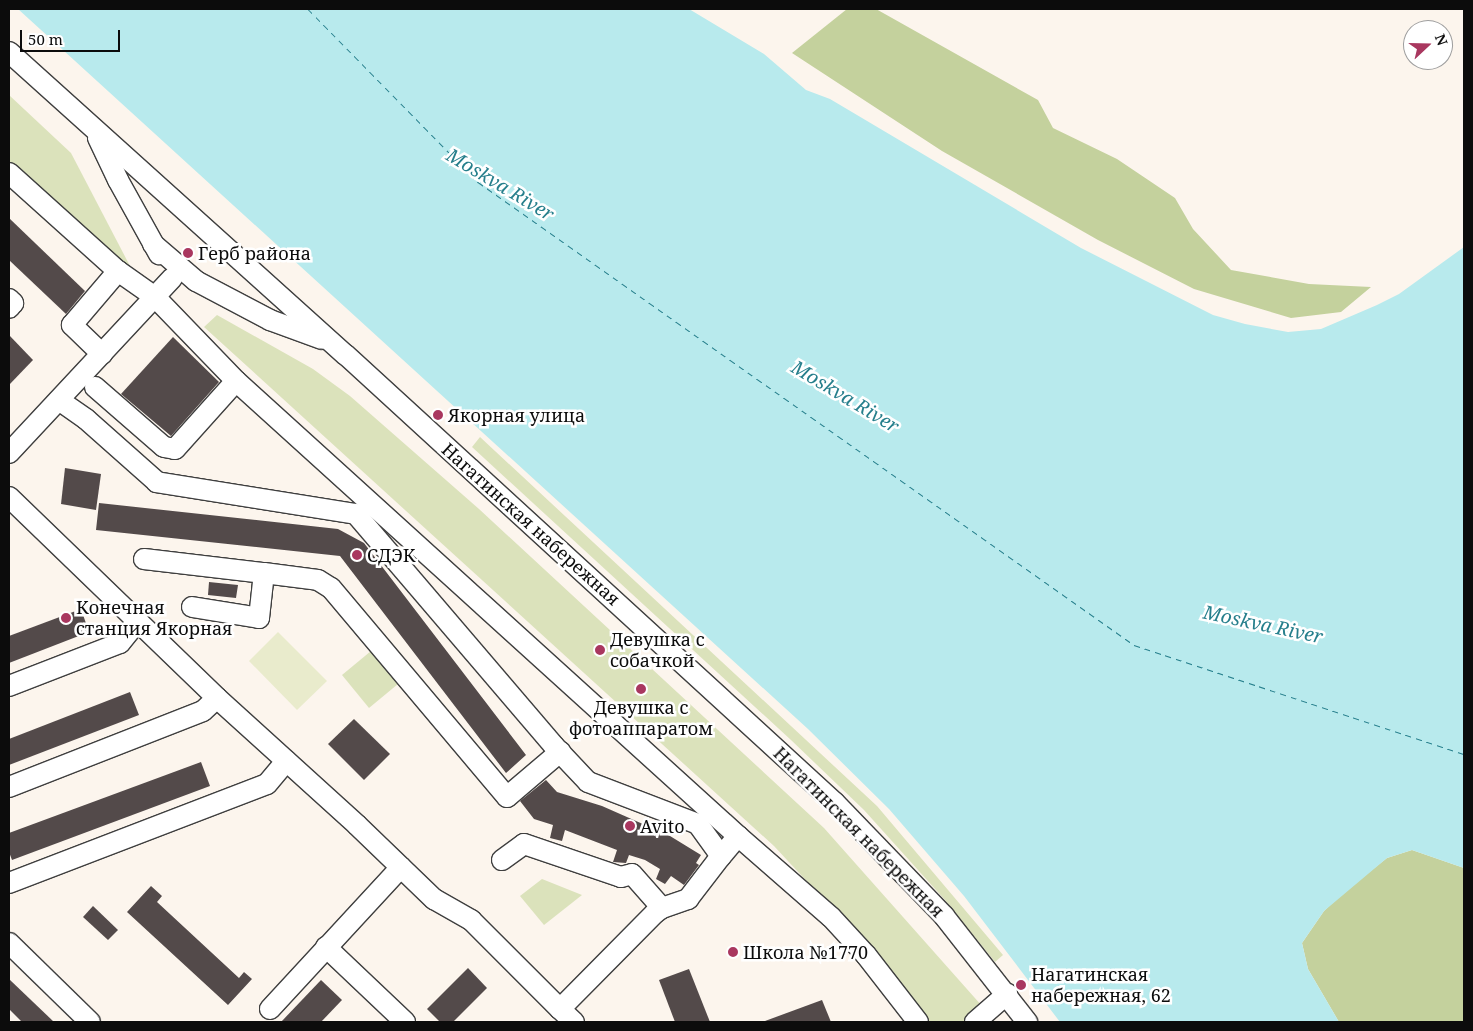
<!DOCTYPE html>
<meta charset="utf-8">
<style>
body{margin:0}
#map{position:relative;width:1473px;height:1031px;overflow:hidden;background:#fcf5ed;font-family:"Noto Serif",serif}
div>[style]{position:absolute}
.green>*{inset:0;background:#dbe2bb}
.forest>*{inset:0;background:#c4d19d}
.pitch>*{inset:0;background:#e9ebcc}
.water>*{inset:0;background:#b8eaed}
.ferry>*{height:1px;margin-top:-0.5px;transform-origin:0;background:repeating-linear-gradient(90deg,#267f8c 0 6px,transparent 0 11px)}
.building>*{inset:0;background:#534a4a}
.roads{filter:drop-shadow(1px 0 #3f3f3f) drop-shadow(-1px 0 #3f3f3f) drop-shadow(0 1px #3f3f3f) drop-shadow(0 -1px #3f3f3f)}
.minor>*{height:20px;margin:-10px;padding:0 10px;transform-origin:10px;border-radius:10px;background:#fff}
.dots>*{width:14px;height:14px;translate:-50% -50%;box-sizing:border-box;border:2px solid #fff;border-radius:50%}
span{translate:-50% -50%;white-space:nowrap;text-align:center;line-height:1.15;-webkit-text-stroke:5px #fff;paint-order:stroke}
.poi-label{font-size:18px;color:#0c0c0c}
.left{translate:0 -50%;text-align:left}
.street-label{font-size:18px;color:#0c0c0c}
.water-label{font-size:19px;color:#267f8c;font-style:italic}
.frame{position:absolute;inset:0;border:10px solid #0c0c0c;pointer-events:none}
.north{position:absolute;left:1403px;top:20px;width:50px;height:50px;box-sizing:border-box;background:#fff;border:1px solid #9e9e9e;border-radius:50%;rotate:69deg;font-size:14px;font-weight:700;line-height:20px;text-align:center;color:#0c0c0c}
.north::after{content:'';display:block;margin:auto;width:18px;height:22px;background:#a9375f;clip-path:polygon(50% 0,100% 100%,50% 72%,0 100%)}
.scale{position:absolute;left:20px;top:30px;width:100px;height:22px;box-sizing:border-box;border:2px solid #0c0c0c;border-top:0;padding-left:6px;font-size:15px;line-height:18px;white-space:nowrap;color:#0c0c0c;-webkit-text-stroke:4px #fff;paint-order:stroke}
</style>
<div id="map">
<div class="green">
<i style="clip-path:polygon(9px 95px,71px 153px,131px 268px,126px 273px,9px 164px)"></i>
<i style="clip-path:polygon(217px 315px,313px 369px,350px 396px,479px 509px,824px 828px,982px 1006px,964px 1022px,930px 1022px,892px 973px,774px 846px,204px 327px)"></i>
<i style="clip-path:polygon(480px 437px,877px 806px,1003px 955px,995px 962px,945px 900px,864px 810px,791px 740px,472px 447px)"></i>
<i style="clip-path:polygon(371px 651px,398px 684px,369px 708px,342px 675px)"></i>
<i style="clip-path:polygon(542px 879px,582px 895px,544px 925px,520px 896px)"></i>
</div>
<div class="forest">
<i style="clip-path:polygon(847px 9px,876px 9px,1038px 100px,1053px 128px,1117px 159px,1175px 198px,1193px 229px,1231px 270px,1309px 284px,1371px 287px,1341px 312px,1291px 318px,1194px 289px,1098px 240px,942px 151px,792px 53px)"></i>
<i style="clip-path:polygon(1412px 850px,1464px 868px,1464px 1022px,1339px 1022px,1308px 969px,1302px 943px,1324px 911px,1344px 892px,1387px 858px)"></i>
</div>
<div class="pitch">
<i style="clip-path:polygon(278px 632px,327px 681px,297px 710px,249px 661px)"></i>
</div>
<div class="water">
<i style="clip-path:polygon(18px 9px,689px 9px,764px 54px,806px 90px,830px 99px,1081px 248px,1213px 315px,1245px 324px,1288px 332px,1321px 329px,1377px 305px,1399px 294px,1464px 247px,1464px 868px,1412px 850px,1387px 858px,1324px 911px,1302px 943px,1308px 969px,1339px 1022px,1060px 1022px,964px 896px,889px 809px,808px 729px)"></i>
</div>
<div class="ferry">
<i style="left:308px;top:9px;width:243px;rotate:45.5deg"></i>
<i style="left:478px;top:182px;width:803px;rotate:35.21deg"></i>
<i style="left:1134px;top:645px;width:348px;rotate:18.3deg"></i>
</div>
<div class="building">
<i style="clip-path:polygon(9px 218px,85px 291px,66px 314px,9px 260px)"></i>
<i style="clip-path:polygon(9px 335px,33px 360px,9px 385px)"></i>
<i style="clip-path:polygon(173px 337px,219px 382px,171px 436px,121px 394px)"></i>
<i style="clip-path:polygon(65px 468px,101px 474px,96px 510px,61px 504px)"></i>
<i style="clip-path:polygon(99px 503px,338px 529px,364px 543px,526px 755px,506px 773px,340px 556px,96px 530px)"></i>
<i style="clip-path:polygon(209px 582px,238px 585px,236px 598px,208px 595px)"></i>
<i style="clip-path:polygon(81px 609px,89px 632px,9px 663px,9px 636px)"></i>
<i style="clip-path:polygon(130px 692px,139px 715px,9px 765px,9px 739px)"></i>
<i style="clip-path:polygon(354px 719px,390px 754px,364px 780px,328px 744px)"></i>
<i style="clip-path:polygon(201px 762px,210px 786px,12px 860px,9px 852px,9px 833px)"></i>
<i style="clip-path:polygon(546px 780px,557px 792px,602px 806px,670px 836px,701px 855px,696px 863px,699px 865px,684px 885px,671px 876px,665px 884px,656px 879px,660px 869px,645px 860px,629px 855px,626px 863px,613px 862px,617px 850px,565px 830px,562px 841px,550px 838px,553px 825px,534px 819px,520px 801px)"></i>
<i style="clip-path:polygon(151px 886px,162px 896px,157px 902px,239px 978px,244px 972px,252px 979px,228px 1005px,127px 912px)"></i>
<i style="clip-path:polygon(93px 906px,118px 930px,108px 940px,83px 917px)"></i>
<i style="clip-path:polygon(468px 968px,487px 988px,453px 1022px,440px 1022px,427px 1009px)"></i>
<i style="clip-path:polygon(689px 969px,710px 1022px,675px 1022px,659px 980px)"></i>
<i style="clip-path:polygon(9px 979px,54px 1022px,22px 1022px,9px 1009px)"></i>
<i style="clip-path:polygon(321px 980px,342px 1000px,321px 1022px,281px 1022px)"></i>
<i style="clip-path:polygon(822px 1000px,831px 1022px,765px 1022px,765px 1021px)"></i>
</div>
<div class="roads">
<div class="minor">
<i style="left:9px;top:52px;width:453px;rotate:42deg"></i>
<i style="left:346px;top:355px;width:663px;rotate:42.49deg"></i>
<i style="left:835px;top:803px;width:157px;rotate:46deg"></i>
<i style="left:944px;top:916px;width:135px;rotate:51.9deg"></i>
<i style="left:98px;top:138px;width:47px;rotate:64.5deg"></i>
<i style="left:118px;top:180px;width:85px;rotate:61deg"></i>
<i style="left:9px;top:173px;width:147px;rotate:42deg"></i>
<i style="left:118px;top:271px;width:45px;rotate:35.1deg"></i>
<i style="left:155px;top:297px;width:117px;rotate:46deg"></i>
<i style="left:236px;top:381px;width:678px;rotate:42.19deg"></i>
<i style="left:738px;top:836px;width:26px;rotate:130deg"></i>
<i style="left:153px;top:244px;width:57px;rotate:40.7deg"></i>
<i style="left:196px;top:281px;width:84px;rotate:27.8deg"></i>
<i style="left:270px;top:320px;width:55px;rotate:20.1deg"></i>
<i style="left:9px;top:299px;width:6px;rotate:45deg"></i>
<i style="left:13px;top:303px;width:6px;rotate:129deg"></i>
<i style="left:102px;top:354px;width:42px;rotate:-136deg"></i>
<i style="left:72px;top:325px;width:71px;rotate:-49.6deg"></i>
<i style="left:95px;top:387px;width:91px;rotate:41deg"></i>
<i style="left:164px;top:447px;width:11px;rotate:10deg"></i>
<i style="left:175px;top:449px;width:91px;rotate:-48.1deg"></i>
<i style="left:9px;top:453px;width:239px;rotate:-47deg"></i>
<i style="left:9px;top:497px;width:289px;rotate:44deg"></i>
<i style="left:217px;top:698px;width:189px;rotate:42.2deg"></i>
<i style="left:357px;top:825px;width:107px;rotate:43.9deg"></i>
<i style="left:434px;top:899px;width:43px;rotate:29.6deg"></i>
<i style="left:471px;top:920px;width:126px;rotate:45deg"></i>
<i style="left:560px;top:1009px;width:135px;rotate:-45.3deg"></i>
<i style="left:655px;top:913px;width:9px;rotate:-36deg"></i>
<i style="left:662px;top:908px;width:28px;rotate:-19deg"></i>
<i style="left:688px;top:899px;width:54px;rotate:-52.5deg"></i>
<i style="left:721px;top:856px;width:39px;rotate:-126deg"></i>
<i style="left:698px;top:824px;width:118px;rotate:-159.1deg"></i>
<i style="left:588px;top:782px;width:50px;rotate:-133.4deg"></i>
<i style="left:554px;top:746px;width:305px;rotate:-130.5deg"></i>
<i style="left:356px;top:514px;width:202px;rotate:-170.9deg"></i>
<i style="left:157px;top:482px;width:95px;rotate:-138.4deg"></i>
<i style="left:86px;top:419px;width:33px;rotate:-145deg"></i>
<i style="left:144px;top:559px;width:121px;rotate:6.7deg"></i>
<i style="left:192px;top:607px;width:68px;rotate:9.3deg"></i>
<i style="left:259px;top:618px;width:45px;rotate:-83.7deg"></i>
<i style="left:264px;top:573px;width:54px;rotate:7.4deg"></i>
<i style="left:318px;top:580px;width:15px;rotate:32deg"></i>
<i style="left:331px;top:588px;width:273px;rotate:49.9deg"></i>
<i style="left:507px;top:797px;width:70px;rotate:-40.3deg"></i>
<i style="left:9px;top:686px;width:119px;rotate:-21.2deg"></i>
<i style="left:120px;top:643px;width:26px;rotate:-51deg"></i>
<i style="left:9px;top:787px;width:208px;rotate:-21.4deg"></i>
<i style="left:203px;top:711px;width:19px;rotate:-43deg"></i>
<i style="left:738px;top:836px;width:123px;rotate:41.1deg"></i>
<i style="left:831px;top:917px;width:52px;rotate:47.4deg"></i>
<i style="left:866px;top:955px;width:85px;rotate:52.2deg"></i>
<i style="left:502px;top:860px;width:27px;rotate:-36deg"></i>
<i style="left:524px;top:844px;width:102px;rotate:18.8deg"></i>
<i style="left:621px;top:877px;width:11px;rotate:-15deg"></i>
<i style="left:632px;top:874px;width:45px;rotate:48.6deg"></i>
<i style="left:9px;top:883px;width:276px;rotate:-21deg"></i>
<i style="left:267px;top:784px;width:30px;rotate:-50deg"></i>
<i style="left:9px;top:943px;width:113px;rotate:44.3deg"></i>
<i style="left:326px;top:947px;width:109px;rotate:43.5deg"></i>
<i style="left:270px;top:1009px;width:193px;rotate:-47.3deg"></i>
<i style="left:560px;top:1009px;width:19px;rotate:43deg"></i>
<i style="left:975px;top:1022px;width:43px;rotate:-41.2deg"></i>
</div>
</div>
<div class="dots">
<i style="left:188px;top:253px;background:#a9375f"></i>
<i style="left:438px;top:415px;background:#a9375f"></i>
<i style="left:357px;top:555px;background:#a9375f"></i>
<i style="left:66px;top:618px;background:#a9375f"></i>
<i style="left:600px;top:650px;background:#a9375f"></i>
<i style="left:641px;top:689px;background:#a9375f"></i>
<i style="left:630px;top:826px;background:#a9375f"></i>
<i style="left:733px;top:952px;background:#a9375f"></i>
<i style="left:1021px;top:985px;background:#a9375f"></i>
</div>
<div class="poi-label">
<span class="left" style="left:198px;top:253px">Герб района</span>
<span class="left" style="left:448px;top:415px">Якорная улица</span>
<span class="left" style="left:367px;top:555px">СДЭК</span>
<span class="left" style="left:76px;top:618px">Конечная<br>станция Якорная</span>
<span class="left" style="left:610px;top:650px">Девушка с<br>собачкой</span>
<span style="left:641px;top:718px">Девушка с<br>фотоаппаратом</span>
<span class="left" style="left:640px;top:826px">Avito</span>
<span class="left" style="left:743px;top:952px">Школа №1770</span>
<span class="left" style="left:1031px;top:985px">Нагатинская<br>набережная, 62</span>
</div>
<div class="street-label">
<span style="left:531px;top:524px;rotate:42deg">Нагатинская набережная</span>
<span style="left:859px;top:832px;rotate:45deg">Нагатинская набережная</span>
</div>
<div class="water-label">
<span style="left:500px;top:185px;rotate:31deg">Moskva River</span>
<span style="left:845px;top:397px;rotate:31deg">Moskva River</span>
<span style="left:1263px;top:625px;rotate:12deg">Moskva River</span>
</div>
<div class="frame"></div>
<div class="north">N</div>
<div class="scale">50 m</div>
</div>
